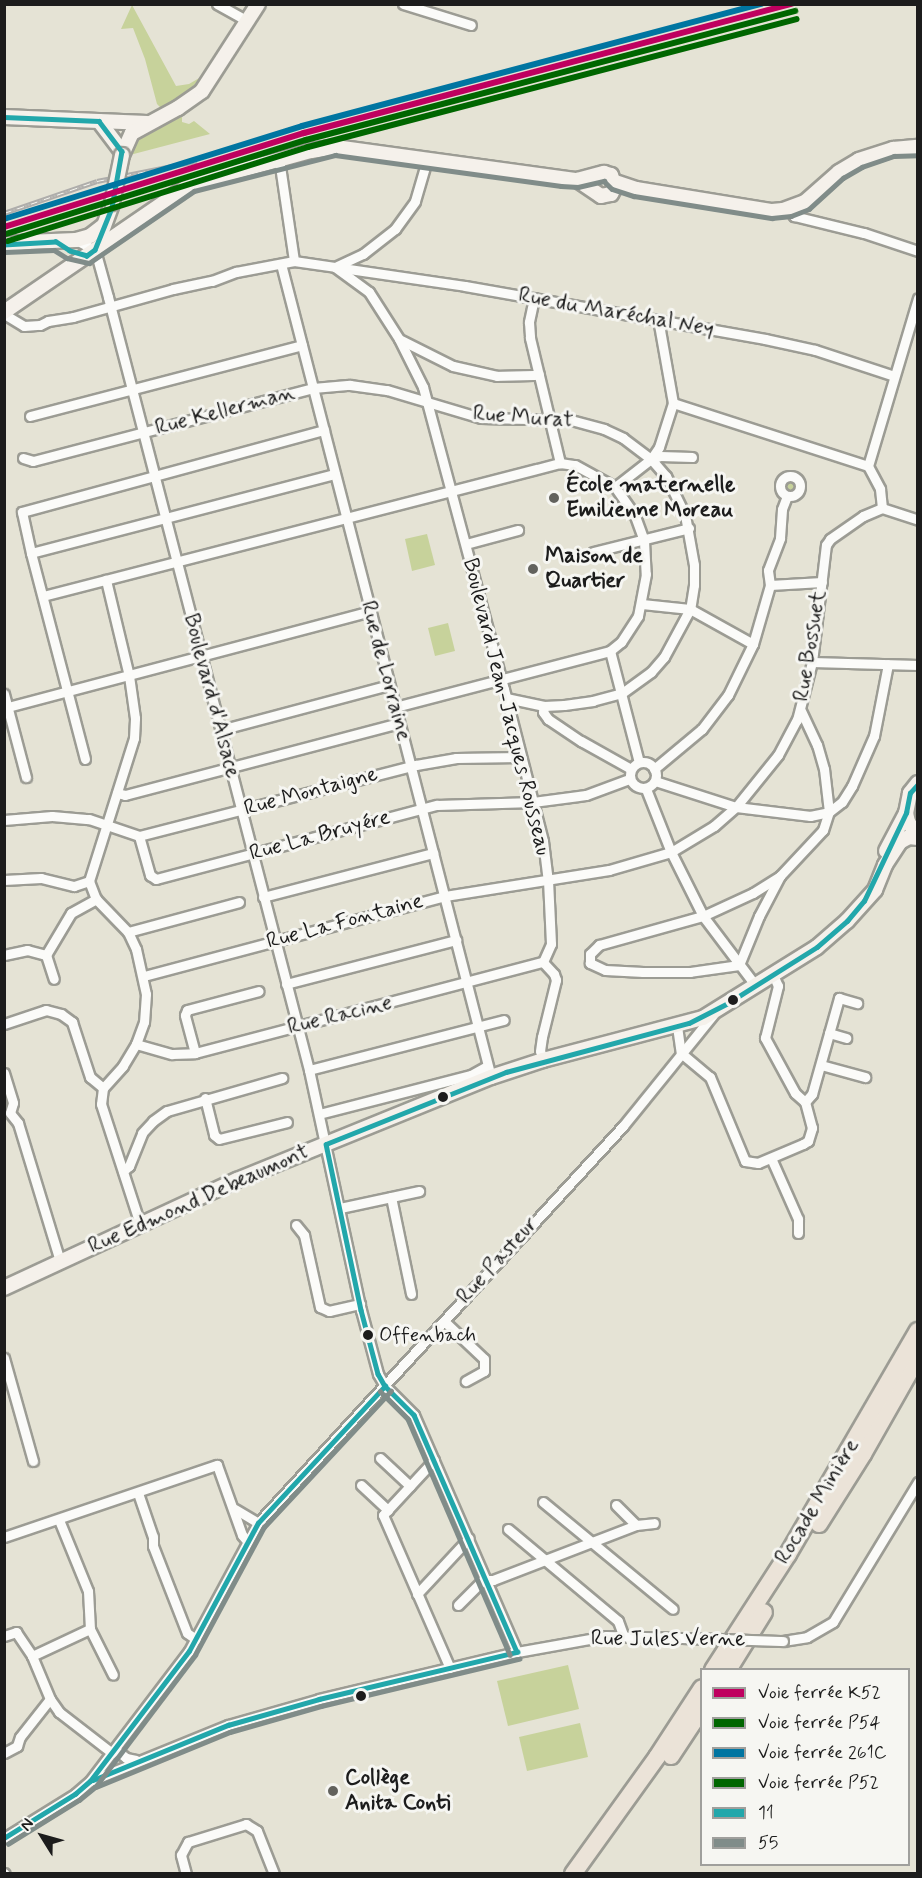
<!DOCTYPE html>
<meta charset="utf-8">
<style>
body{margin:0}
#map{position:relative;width:922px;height:1878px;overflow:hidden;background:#e5e3d5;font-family:Mynerve,sans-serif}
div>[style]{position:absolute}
.green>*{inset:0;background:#c7d29b}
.round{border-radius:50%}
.roads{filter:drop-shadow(2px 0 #9c9c94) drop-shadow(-2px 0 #9c9c94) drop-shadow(0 2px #9c9c94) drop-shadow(0 -2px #9c9c94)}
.street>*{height:9px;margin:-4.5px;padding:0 4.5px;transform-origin:4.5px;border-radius:4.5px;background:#fbfbf9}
.street>.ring{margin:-4.5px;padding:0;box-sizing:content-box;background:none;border:9px solid #fbfbf9;border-radius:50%}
.secondary>*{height:14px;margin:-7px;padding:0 7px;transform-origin:7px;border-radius:7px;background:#f5f1eb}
.highway>*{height:16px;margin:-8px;padding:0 8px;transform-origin:8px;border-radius:8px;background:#ebe3d8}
.rail>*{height:4.5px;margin-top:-2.25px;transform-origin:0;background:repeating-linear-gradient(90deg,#f6f6f2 0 7px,#aeadab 0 14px);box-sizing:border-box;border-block:2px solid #aeadab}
.bridges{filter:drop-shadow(2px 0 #9c9c94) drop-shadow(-2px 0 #9c9c94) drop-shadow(0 2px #9c9c94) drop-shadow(0 -2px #9c9c94)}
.street-bridge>*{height:9px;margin:-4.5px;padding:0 4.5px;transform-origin:4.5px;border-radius:4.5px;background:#fbfbf9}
.secondary-bridge>*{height:14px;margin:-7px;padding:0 7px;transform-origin:7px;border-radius:7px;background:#f5f1eb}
.bus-1>*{height:4.5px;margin:-2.25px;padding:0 2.25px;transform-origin:2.25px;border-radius:2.25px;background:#22a7ab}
.bus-2>*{height:4.5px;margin:-2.25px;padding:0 2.25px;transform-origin:2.25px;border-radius:2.25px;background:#808c89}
.rail-1>*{height:6px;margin:-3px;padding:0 3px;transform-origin:3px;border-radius:3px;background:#bf005f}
.rail-2>*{height:6px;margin:-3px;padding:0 3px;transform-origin:3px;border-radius:3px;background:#060}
.rail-3>*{height:6px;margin:-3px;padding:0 3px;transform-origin:3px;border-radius:3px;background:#0075a1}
.rail-4>*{height:6px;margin:-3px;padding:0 3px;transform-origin:3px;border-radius:3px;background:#060}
.dots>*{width:16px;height:16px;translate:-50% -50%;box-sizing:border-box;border:3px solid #f6f6f2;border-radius:50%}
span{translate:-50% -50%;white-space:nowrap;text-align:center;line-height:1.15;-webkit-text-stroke:6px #f6f6f2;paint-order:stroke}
.bus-label{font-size:20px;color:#1c1c1c}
.left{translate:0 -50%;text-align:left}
.street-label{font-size:22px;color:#1c1c1c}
.poi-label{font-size:22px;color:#1c1c1c;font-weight:700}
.frame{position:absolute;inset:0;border:6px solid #1c1c1c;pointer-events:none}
.legend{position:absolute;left:700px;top:1668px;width:210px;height:198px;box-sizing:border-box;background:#f6f6f2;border:2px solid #9f9f9c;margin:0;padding:8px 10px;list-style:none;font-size:18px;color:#1c1c1c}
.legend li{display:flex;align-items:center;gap:12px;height:30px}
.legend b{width:30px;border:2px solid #9f9f9c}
.north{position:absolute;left:12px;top:1806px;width:60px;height:60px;-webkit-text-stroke:4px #f6f6f2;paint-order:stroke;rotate:307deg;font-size:16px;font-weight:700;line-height:24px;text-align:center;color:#1c1c1c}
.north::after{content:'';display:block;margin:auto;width:21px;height:27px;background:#1c1c1c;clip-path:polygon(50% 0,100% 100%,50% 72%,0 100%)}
</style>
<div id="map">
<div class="green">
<i style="clip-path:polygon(132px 5px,176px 86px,189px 84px,201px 77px,182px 99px,162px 109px,157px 104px,145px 59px,133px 28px,121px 29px)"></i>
<i style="clip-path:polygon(182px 112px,182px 122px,189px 124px,194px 121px,210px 134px,126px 156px,139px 134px)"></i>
<i class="round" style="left:783px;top:479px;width:14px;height:14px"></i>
<i style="clip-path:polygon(427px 534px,435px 565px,412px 571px,405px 539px)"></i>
<i style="clip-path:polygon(448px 623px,455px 651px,435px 656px,428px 628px)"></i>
<i style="clip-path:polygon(568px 1665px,579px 1709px,508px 1726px,497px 1681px)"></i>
<i style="clip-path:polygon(580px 1723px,588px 1757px,527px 1771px,519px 1737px)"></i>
</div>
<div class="roads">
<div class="street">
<i style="left:217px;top:4px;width:35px;rotate:29deg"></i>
<i style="left:403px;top:4px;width:71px;rotate:17.2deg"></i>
<i style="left:279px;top:159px;width:103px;rotate:81.6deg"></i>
<i style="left:789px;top:209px;width:9px;rotate:54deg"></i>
<i style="left:794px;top:216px;width:72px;rotate:13.7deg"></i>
<i style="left:864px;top:233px;width:57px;rotate:18.4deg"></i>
<i style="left:76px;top:240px;width:21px;rotate:28deg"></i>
<i style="left:95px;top:250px;width:49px;rotate:74.5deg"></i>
<i style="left:108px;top:297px;width:799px;rotate:75.42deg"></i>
<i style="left:309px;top:1070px;width:246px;rotate:77.8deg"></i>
<i style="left:361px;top:1310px;width:66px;rotate:75.1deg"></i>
<i style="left:378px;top:1374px;width:14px;rotate:60deg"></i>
<i style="left:385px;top:1386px;width:41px;rotate:45deg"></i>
<i style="left:414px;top:1415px;width:258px;rotate:66.5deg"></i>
<i style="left:281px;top:264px;width:840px;rotate:75.52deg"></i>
<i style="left:337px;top:266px;width:29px;rotate:-25deg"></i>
<i style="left:363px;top:254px;width:41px;rotate:-38deg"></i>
<i style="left:395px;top:229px;width:34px;rotate:-54deg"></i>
<i style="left:415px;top:201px;width:43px;rotate:-73.7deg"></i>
<i style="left:335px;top:267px;width:131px;rotate:8.3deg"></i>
<i style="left:465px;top:286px;width:305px;rotate:10deg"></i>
<i style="left:765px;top:339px;width:51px;rotate:12.4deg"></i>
<i style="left:815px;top:350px;width:83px;rotate:18.2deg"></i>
<i style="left:534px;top:298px;width:25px;rotate:102deg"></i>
<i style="left:529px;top:322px;width:16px;rotate:86deg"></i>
<i style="left:530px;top:338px;width:129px;rotate:76.5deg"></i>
<i style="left:4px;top:314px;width:23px;rotate:31deg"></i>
<i style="left:24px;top:326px;width:16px;rotate:-4deg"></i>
<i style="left:40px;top:325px;width:9px;rotate:-27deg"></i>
<i style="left:48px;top:321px;width:25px;rotate:-9deg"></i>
<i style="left:73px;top:317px;width:104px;rotate:-15.6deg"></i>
<i style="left:173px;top:289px;width:40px;rotate:-12deg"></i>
<i style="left:212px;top:281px;width:26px;rotate:-21deg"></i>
<i style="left:236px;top:272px;width:59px;rotate:-10.7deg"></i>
<i style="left:294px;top:261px;width:41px;rotate:8.3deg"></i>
<i style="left:335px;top:267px;width:42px;rotate:36.3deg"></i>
<i style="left:369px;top:292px;width:56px;rotate:57.4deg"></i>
<i style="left:399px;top:339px;width:54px;rotate:63.4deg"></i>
<i style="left:423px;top:387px;width:313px;rotate:75deg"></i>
<i style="left:504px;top:689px;width:157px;rotate:75.6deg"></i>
<i style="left:543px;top:841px;width:39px;rotate:83deg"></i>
<i style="left:548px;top:880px;width:64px;rotate:87.3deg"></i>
<i style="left:551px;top:944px;width:20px;rotate:114deg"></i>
<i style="left:401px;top:340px;width:58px;rotate:26.6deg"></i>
<i style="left:453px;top:366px;width:45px;rotate:12.8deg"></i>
<i style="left:497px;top:376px;width:42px;rotate:-1.4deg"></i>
<i style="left:673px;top:403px;width:205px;rotate:17.9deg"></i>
<i style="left:30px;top:416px;width:281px;rotate:-14.6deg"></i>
<i style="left:23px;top:458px;width:10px;rotate:17deg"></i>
<i style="left:33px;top:461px;width:289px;rotate:-14.6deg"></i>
<i style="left:313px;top:388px;width:37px;rotate:-5deg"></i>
<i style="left:350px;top:385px;width:37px;rotate:8deg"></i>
<i style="left:387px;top:390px;width:98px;rotate:16.6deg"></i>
<i style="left:481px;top:418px;width:90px;rotate:1.3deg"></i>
<i style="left:571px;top:420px;width:34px;rotate:15deg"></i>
<i style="left:604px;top:429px;width:21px;rotate:25deg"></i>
<i style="left:623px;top:438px;width:35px;rotate:37deg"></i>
<i style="left:651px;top:459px;width:23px;rotate:49deg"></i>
<i style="left:666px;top:476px;width:43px;rotate:64deg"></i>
<i style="left:685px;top:515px;width:51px;rotate:79.8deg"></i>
<i style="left:694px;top:565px;width:20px;rotate:90deg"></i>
<i style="left:694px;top:585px;width:24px;rotate:99deg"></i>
<i style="left:690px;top:609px;width:55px;rotate:118.4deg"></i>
<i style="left:664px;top:657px;width:20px;rotate:131deg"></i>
<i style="left:651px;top:672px;width:36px;rotate:144deg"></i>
<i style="left:622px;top:693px;width:30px;rotate:165deg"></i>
<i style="left:593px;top:701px;width:29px;rotate:172deg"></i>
<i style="left:564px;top:705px;width:20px;rotate:177deg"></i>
<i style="left:544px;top:706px;width:39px;rotate:-168deg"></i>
<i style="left:651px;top:459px;width:9px;rotate:-18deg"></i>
<i style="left:660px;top:456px;width:32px;rotate:2deg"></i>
<i style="left:868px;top:466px;width:175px;rotate:-73.4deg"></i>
<i style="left:868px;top:466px;width:26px;rotate:62deg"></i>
<i style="left:880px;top:489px;width:19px;rotate:84deg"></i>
<i class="ring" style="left:780px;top:476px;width:11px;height:11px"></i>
<i style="left:615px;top:487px;width:46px;rotate:-37.9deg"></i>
<i style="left:651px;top:459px;width:14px;rotate:-56deg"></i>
<i style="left:659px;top:447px;width:46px;rotate:-72.3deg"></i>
<i style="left:673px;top:403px;width:85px;rotate:-100.1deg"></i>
<i style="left:466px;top:544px;width:54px;rotate:-15.1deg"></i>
<i style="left:593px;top:552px;width:99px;rotate:-14deg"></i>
<i style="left:31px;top:553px;width:314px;rotate:-14.6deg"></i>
<i style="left:770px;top:585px;width:15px;rotate:-98deg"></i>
<i style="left:768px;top:570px;width:34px;rotate:-69deg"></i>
<i style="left:780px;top:538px;width:29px;rotate:-86deg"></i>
<i style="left:782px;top:509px;width:14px;rotate:-69deg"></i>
<i style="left:43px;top:596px;width:534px;rotate:-14.43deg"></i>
<i style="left:560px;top:463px;width:15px;rotate:8deg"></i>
<i style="left:575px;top:465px;width:46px;rotate:28.8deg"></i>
<i style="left:615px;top:487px;width:35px;rotate:55deg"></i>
<i style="left:635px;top:516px;width:27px;rotate:70deg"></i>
<i style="left:644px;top:541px;width:33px;rotate:87deg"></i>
<i style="left:646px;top:574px;width:43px;rotate:100.8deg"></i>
<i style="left:638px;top:616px;width:31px;rotate:123deg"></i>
<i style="left:621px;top:642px;width:14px;rotate:141deg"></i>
<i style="left:610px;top:651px;width:222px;rotate:165.4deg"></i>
<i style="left:642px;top:604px;width:48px;rotate:5.9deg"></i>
<i style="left:690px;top:609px;width:72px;rotate:29.1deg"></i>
<i style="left:610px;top:651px;width:115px;rotate:75.4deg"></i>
<i style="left:812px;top:662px;width:106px;rotate:1.6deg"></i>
<i style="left:4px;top:694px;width:86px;rotate:75.2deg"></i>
<i style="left:544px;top:706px;width:6px;rotate:99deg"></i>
<i style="left:543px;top:712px;width:9px;rotate:54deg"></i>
<i style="left:548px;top:719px;width:40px;rotate:34deg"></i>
<i style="left:581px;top:741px;width:57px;rotate:29.2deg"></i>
<i style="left:4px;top:708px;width:379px;rotate:-14.8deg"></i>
<i style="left:220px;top:730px;width:175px;rotate:-14.9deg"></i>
<i style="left:85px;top:759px;width:213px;rotate:-104.7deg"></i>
<i style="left:31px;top:553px;width:42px;rotate:-102.4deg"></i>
<i style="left:22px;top:512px;width:313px;rotate:-15.2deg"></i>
<i class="ring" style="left:630px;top:762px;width:17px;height:17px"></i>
<i style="left:654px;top:769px;width:62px;rotate:-39.8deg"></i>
<i style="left:702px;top:729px;width:43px;rotate:-52.6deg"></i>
<i style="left:728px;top:695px;width:57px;rotate:-63.9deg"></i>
<i style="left:753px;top:644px;width:61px;rotate:-73.9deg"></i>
<i style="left:770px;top:585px;width:52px;rotate:-3.3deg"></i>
<i style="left:655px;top:781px;width:85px;rotate:17.8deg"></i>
<i style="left:736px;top:807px;width:75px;rotate:6.9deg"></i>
<i style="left:810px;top:816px;width:19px;rotate:-12deg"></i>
<i style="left:829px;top:812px;width:43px;rotate:-96.6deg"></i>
<i style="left:824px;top:769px;width:25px;rotate:-106deg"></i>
<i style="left:817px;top:745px;width:38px;rotate:-115deg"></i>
<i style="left:646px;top:789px;width:68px;rotate:68.4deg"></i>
<i style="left:671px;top:852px;width:72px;rotate:63.4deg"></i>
<i style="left:703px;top:916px;width:88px;rotate:52.9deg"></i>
<i style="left:117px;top:793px;width:8px;rotate:14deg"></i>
<i style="left:125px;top:795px;width:283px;rotate:-14.7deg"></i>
<i style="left:4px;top:820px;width:48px;rotate:-4.8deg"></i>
<i style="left:52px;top:816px;width:37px;rotate:5deg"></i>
<i style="left:89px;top:819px;width:53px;rotate:18.8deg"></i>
<i style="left:139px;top:836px;width:286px;rotate:-14.4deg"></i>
<i style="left:416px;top:765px;width:41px;rotate:-9.9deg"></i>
<i style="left:456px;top:758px;width:64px;rotate:-0.9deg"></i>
<i style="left:139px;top:836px;width:41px;rotate:74.2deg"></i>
<i style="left:150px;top:875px;width:7px;rotate:34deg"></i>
<i style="left:156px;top:879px;width:291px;rotate:-14.8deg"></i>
<i style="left:437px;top:805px;width:96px;rotate:-1.8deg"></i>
<i style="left:533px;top:802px;width:53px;rotate:-7.5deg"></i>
<i style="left:586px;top:795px;width:46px;rotate:-20.4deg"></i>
<i style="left:780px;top:876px;width:45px;rotate:117.7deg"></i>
<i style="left:759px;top:916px;width:53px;rotate:112.2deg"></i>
<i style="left:739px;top:965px;width:49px;rotate:171.9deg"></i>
<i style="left:690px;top:972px;width:47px;rotate:180deg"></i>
<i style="left:643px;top:972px;width:38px;rotate:-177deg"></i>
<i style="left:605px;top:970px;width:17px;rotate:-155deg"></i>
<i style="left:590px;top:963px;width:9px;rotate:-90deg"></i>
<i style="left:590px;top:954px;width:13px;rotate:-45deg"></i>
<i style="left:599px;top:945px;width:108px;rotate:-15.6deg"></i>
<i style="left:703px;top:916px;width:55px;rotate:-24.7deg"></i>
<i style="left:753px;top:893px;width:32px;rotate:-32deg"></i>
<i style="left:780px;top:876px;width:63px;rotate:-46.9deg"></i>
<i style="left:823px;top:830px;width:19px;rotate:-72deg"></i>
<i style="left:829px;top:812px;width:16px;rotate:-38deg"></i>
<i style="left:842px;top:802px;width:19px;rotate:-58deg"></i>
<i style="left:852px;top:786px;width:55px;rotate:-66.3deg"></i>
<i style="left:874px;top:736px;width:73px;rotate:-79deg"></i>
<i style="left:4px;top:880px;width:37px;rotate:-3deg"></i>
<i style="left:41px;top:878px;width:34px;rotate:14deg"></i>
<i style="left:74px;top:886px;width:16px;rotate:-18deg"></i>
<i style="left:89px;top:881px;width:19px;rotate:69deg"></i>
<i style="left:96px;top:899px;width:46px;rotate:45.9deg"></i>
<i style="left:128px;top:932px;width:19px;rotate:65deg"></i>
<i style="left:136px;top:949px;width:46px;rotate:77.5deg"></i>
<i style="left:146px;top:994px;width:28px;rotate:94deg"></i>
<i style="left:144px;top:1022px;width:23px;rotate:110deg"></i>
<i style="left:136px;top:1044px;width:26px;rotate:121deg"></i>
<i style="left:123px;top:1066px;width:30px;rotate:132deg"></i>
<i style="left:89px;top:881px;width:150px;rotate:-72.5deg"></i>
<i style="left:134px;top:738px;width:20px;rotate:-87deg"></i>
<i style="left:135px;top:718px;width:42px;rotate:-98.1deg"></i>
<i style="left:129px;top:676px;width:99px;rotate:-103.5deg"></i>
<i style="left:263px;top:897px;width:176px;rotate:-14.5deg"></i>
<i style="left:128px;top:932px;width:115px;rotate:-15.1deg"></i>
<i style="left:4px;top:955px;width:24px;rotate:-12deg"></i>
<i style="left:27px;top:950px;width:20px;rotate:15deg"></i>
<i style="left:46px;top:955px;width:25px;rotate:72deg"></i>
<i style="left:46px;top:955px;width:49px;rotate:-59.2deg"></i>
<i style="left:71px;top:913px;width:29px;rotate:-29deg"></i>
<i style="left:144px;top:976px;width:311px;rotate:-14.9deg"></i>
<i style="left:445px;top:896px;width:166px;rotate:-9deg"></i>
<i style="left:609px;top:870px;width:65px;rotate:-16.2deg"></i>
<i style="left:671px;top:852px;width:50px;rotate:-31.2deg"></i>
<i style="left:714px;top:826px;width:29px;rotate:-41deg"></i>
<i style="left:736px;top:807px;width:67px;rotate:-51.1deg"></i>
<i style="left:778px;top:755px;width:40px;rotate:-62deg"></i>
<i style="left:797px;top:720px;width:60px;rotate:-75.5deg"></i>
<i style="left:812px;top:662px;width:118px;rotate:-83.2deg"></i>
<i style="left:826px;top:545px;width:7px;rotate:-56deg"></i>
<i style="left:830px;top:539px;width:40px;rotate:-34.9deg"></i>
<i style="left:863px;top:516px;width:21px;rotate:-23deg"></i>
<i style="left:882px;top:508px;width:38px;rotate:18deg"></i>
<i style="left:286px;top:984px;width:176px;rotate:-14.5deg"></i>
<i style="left:4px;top:1024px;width:44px;rotate:-18.4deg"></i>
<i style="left:46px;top:1010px;width:16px;rotate:15deg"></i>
<i style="left:61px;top:1014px;width:14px;rotate:36deg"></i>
<i style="left:72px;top:1022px;width:58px;rotate:71.9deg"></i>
<i style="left:90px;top:1077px;width:17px;rotate:40deg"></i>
<i style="left:103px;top:1088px;width:16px;rotate:97deg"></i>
<i style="left:101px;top:1104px;width:126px;rotate:72deg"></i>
<i style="left:677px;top:1026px;width:27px;rotate:82deg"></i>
<i style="left:681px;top:1053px;width:38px;rotate:40deg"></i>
<i style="left:710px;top:1077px;width:91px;rotate:67.4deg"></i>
<i style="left:745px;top:1161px;width:13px;rotate:9deg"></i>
<i style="left:758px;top:1163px;width:49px;rotate:-22.9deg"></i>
<i style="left:803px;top:1144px;width:6px;rotate:-31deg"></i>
<i style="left:808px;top:1141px;width:14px;rotate:-73deg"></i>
<i style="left:812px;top:1128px;width:27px;rotate:-105deg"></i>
<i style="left:805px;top:1102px;width:13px;rotate:-138deg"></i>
<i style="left:795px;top:1093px;width:63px;rotate:-118.6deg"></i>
<i style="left:765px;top:1038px;width:54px;rotate:-76deg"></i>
<i style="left:778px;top:986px;width:12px;rotate:-114deg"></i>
<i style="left:829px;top:1033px;width:18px;rotate:16deg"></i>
<i style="left:136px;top:1044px;width:37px;rotate:16deg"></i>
<i style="left:172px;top:1054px;width:23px;rotate:-2deg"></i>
<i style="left:195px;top:1053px;width:360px;rotate:-14.7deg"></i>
<i style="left:195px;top:1053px;width:39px;rotate:-105deg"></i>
<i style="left:185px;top:1015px;width:5px;rotate:-68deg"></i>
<i style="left:187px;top:1010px;width:74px;rotate:-14.8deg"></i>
<i style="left:543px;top:1060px;width:9px;rotate:-108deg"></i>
<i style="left:540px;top:1051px;width:14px;rotate:-82deg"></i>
<i style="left:542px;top:1037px;width:59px;rotate:-76.2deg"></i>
<i style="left:556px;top:980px;width:6px;rotate:-108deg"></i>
<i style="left:554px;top:974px;width:16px;rotate:-133deg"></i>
<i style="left:821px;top:1065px;width:46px;rotate:15.3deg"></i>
<i style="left:309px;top:1070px;width:201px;rotate:-14.4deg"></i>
<i style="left:4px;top:1073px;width:31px;rotate:73deg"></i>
<i style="left:13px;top:1103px;width:10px;rotate:107deg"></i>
<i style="left:10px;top:1113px;width:13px;rotate:51deg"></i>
<i style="left:18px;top:1123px;width:144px;rotate:73.1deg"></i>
<i style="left:205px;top:1098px;width:38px;rotate:76deg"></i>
<i style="left:214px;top:1135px;width:6px;rotate:39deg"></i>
<i style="left:219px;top:1139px;width:70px;rotate:-14deg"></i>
<i style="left:805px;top:1102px;width:11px;rotate:-49deg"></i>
<i style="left:812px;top:1094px;width:100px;rotate:-74.3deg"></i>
<i style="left:839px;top:998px;width:19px;rotate:16deg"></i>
<i style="left:319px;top:1114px;width:157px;rotate:-14.4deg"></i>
<i style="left:471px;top:1075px;width:18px;rotate:-29deg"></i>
<i style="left:771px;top:1158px;width:67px;rotate:66.1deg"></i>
<i style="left:798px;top:1219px;width:14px;rotate:90deg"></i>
<i style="left:123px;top:1171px;width:8px;rotate:-40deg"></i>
<i style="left:129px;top:1166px;width:35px;rotate:-68deg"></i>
<i style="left:142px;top:1133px;width:16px;rotate:-47deg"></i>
<i style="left:153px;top:1121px;width:17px;rotate:-36deg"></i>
<i style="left:167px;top:1111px;width:120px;rotate:-16deg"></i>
<i style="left:391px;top:1197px;width:99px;rotate:78.3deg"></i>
<i style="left:340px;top:1208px;width:81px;rotate:-12.1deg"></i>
<i style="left:296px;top:1225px;width:13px;rotate:51deg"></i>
<i style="left:304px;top:1235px;width:74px;rotate:77.5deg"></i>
<i style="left:320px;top:1307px;width:10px;rotate:24deg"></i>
<i style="left:329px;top:1311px;width:32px;rotate:-13deg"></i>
<i style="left:444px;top:1321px;width:55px;rotate:43.5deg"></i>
<i style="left:484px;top:1359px;width:12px;rotate:90deg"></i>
<i style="left:484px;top:1371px;width:21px;rotate:151deg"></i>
<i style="left:4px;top:1358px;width:107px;rotate:74.3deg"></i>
<i style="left:380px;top:1458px;width:41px;rotate:43deg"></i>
<i style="left:434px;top:1460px;width:75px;rotate:132.8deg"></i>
<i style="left:383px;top:1515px;width:167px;rotate:66.4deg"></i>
<i style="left:361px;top:1485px;width:37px;rotate:43deg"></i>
<i style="left:138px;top:1493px;width:46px;rotate:71.2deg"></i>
<i style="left:153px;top:1537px;width:9px;rotate:90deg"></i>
<i style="left:153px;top:1546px;width:93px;rotate:68.7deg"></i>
<i style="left:187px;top:1633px;width:11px;rotate:34deg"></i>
<i style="left:543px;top:1502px;width:168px;rotate:39.5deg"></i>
<i style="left:616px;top:1505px;width:28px;rotate:45deg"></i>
<i style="left:235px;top:1509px;width:27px;rotate:31deg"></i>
<i style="left:59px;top:1520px;width:77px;rotate:67.8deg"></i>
<i style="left:88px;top:1591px;width:38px;rotate:87deg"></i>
<i style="left:90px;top:1629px;width:51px;rotate:63.4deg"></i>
<i style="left:508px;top:1529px;width:143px;rotate:39.9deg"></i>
<i style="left:618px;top:1621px;width:15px;rotate:70deg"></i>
<i style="left:4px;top:1537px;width:225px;rotate:-18.7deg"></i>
<i style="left:217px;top:1465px;width:74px;rotate:70.3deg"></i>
<i style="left:242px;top:1535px;width:8px;rotate:50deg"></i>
<i style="left:417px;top:1594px;width:76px;rotate:-47.1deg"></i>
<i style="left:458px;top:1605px;width:35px;rotate:-45deg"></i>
<i style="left:483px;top:1580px;width:10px"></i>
<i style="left:493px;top:1580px;width:153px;rotate:-21deg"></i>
<i style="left:636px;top:1525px;width:18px;rotate:-6deg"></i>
<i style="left:4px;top:1636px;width:13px;rotate:-18deg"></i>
<i style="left:16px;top:1632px;width:29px;rotate:56deg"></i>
<i style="left:32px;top:1656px;width:47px;rotate:67.3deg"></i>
<i style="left:783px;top:1641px;width:24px;rotate:-9deg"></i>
<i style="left:807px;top:1637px;width:30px;rotate:-30deg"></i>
<i style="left:833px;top:1622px;width:164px;rotate:-58.7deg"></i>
<i style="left:32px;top:1656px;width:64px;rotate:-25deg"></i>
<i style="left:115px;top:1749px;width:14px;rotate:39deg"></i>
<i style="left:126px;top:1758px;width:10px;rotate:11deg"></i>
<i style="left:4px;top:1753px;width:15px;rotate:-28deg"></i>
<i style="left:17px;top:1746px;width:9px;rotate:-72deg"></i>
<i style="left:20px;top:1737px;width:48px;rotate:-51.7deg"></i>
<i style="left:50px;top:1699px;width:16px;rotate:55deg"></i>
<i style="left:59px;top:1712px;width:67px;rotate:37.7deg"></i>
<i style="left:93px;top:1780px;width:146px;rotate:-22.2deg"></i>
<i style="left:228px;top:1725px;width:95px;rotate:-15.9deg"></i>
<i style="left:319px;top:1699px;width:204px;rotate:-13.4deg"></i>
<i style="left:517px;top:1652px;width:90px;rotate:-10.2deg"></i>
<i style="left:606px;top:1636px;width:113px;rotate:1.5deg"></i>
<i style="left:4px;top:1838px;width:84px;rotate:-31.8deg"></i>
<i style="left:75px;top:1794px;width:20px;rotate:-41deg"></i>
<i style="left:90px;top:1781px;width:163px;rotate:-52.7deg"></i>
<i style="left:189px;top:1651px;width:145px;rotate:-61.7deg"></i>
<i style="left:258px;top:1523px;width:539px;rotate:-47.4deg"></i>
<i style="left:623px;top:1126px;width:143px;rotate:-51deg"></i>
<i style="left:4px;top:1873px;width:1px;rotate:45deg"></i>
<i style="left:186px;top:1874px;width:20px;rotate:-105deg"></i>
<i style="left:181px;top:1855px;width:15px;rotate:-62deg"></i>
<i style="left:188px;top:1842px;width:61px;rotate:-17.2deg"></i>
<i style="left:246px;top:1824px;width:13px;rotate:32deg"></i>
<i style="left:257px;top:1831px;width:46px;rotate:68.4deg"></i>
</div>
<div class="secondary">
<i style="left:4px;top:117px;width:95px;rotate:2.4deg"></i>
<i style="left:99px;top:121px;width:38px;rotate:53deg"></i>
<i style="left:99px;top:121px;width:48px;rotate:2.4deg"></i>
<i style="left:122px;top:155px;width:24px;rotate:-66deg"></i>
<i style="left:132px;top:133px;width:52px;rotate:-28.5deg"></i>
<i style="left:178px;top:108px;width:29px;rotate:-35deg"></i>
<i style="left:202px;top:91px;width:103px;rotate:-57.2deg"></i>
<i style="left:615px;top:182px;width:22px;rotate:18deg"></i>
<i style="left:636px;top:189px;width:138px;rotate:9.2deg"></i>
<i style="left:772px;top:211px;width:11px;rotate:-5deg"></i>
<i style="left:783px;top:210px;width:23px;rotate:-20deg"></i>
<i style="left:805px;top:202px;width:45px;rotate:-41.4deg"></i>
<i style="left:839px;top:172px;width:23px;rotate:-31deg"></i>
<i style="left:859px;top:160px;width:36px;rotate:-18deg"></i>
<i style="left:893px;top:149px;width:25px;rotate:-5deg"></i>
<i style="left:101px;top:234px;width:33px;rotate:-70deg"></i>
<i style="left:4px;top:245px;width:23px;rotate:-7deg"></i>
<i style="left:27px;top:242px;width:49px;rotate:-2.3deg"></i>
<i style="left:76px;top:240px;width:15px;rotate:-16deg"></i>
<i style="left:90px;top:236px;width:16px;rotate:-38deg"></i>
<i style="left:4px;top:312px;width:227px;rotate:-34.4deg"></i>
<i style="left:191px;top:184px;width:124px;rotate:-15.4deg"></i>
<i style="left:311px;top:151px;width:24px;rotate:-9deg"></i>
<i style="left:335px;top:147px;width:244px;rotate:7.8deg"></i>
<i style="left:577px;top:180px;width:28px;rotate:-15deg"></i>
<i style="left:604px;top:173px;width:7px;rotate:16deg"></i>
<i style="left:611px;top:175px;width:13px;rotate:72deg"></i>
<i style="left:615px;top:187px;width:8px;rotate:120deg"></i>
<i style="left:611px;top:194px;width:10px;rotate:169deg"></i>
<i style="left:601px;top:196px;width:29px;rotate:-146deg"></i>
<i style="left:918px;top:783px;width:13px;rotate:129deg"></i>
<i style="left:910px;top:793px;width:20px;rotate:101deg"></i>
<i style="left:906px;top:813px;width:9px;rotate:77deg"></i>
<i style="left:908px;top:822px;width:17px;rotate:54deg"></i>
<i style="left:886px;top:851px;width:43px;rotate:-62.2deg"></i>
<i style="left:4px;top:1288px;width:257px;rotate:-24.9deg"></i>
<i style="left:237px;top:1180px;width:274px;rotate:-22.1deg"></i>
<i style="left:491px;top:1077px;width:55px;rotate:-18.1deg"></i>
<i style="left:543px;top:1060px;width:165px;rotate:-14.7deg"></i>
<i style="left:703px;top:1018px;width:134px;rotate:-31.9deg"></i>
<i style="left:817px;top:947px;width:40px;rotate:-41deg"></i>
<i style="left:847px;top:921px;width:42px;rotate:-47.9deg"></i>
<i style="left:875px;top:890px;width:27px;rotate:-68deg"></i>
<i style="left:885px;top:865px;width:27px;rotate:-57deg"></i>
<i style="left:900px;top:842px;width:10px;rotate:-29deg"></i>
<i style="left:909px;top:837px;width:9px;rotate:6deg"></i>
</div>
<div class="highway">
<i style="left:819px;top:1524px;width:83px;rotate:-57.8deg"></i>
<i style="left:863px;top:1454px;width:112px;rotate:-60.4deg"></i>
<i style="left:713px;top:1670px;width:138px;rotate:-57.1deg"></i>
<i style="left:788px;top:1554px;width:258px;rotate:-59.8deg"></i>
<i style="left:728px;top:1670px;width:68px;rotate:-58.2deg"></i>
<i style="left:671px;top:1756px;width:56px;rotate:-56.6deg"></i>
<i style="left:573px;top:1874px;width:144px;rotate:-54.3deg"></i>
<i style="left:657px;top:1757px;width:82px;rotate:-56.9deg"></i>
</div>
</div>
<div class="rail">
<i style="left:4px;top:213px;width:98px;rotate:-19deg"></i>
<i style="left:97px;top:181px;width:102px;rotate:-11.3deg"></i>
</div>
<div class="bridges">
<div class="street-bridge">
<i style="left:719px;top:1639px;width:64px;rotate:1.8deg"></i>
</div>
<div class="secondary-bridge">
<i style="left:112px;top:203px;width:49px;rotate:-78.2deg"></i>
</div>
</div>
<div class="bus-1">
<i style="left:4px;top:117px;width:95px;rotate:2.4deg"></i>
<i style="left:99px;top:121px;width:38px;rotate:53deg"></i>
<i style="left:122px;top:151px;width:58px;rotate:100deg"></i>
<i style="left:112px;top:208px;width:45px;rotate:112deg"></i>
<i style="left:95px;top:250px;width:10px;rotate:143deg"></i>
<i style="left:87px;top:256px;width:18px;rotate:-164deg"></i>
<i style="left:70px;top:251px;width:17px;rotate:-147deg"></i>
<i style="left:56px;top:242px;width:52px;rotate:176.7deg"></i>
<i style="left:326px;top:1144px;width:194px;rotate:-21.8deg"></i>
<i style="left:506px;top:1072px;width:189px;rotate:-15deg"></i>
<i style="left:689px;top:1023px;width:44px;rotate:-27.1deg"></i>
<i style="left:728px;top:1003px;width:105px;rotate:-32.2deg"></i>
<i style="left:817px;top:947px;width:40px;rotate:-41deg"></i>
<i style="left:847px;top:921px;width:26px;rotate:-50deg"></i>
<i style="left:864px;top:901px;width:98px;rotate:-64.5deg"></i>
<i style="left:906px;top:813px;width:20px;rotate:-79deg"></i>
<i style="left:910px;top:793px;width:12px;rotate:-48deg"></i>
<i style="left:326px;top:1144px;width:170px;rotate:78.1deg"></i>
<i style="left:361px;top:1310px;width:66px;rotate:75.1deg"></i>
<i style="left:378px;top:1374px;width:14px;rotate:60deg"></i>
<i style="left:385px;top:1386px;width:41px;rotate:45deg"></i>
<i style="left:414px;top:1415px;width:258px;rotate:66.5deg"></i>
<i style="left:93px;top:1780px;width:146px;rotate:-22.2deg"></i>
<i style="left:228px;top:1725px;width:95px;rotate:-15.9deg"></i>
<i style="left:319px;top:1699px;width:204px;rotate:-13.4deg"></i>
<i style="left:4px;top:1838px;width:84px;rotate:-31.8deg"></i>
<i style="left:75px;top:1794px;width:20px;rotate:-41deg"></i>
<i style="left:90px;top:1781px;width:163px;rotate:-52.7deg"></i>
<i style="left:189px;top:1651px;width:145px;rotate:-61.7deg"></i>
<i style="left:258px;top:1523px;width:187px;rotate:-47.2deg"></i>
</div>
<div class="bus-2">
<i style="left:5px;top:252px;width:49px;rotate:-2.3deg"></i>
<i style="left:54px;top:250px;width:15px;rotate:32deg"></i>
<i style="left:67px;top:258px;width:23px;rotate:13deg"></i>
<i style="left:89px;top:263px;width:127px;rotate:-34.4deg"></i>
<i style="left:194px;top:191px;width:146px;rotate:-14.3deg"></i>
<i style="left:335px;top:155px;width:228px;rotate:7.8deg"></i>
<i style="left:561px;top:186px;width:17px;rotate:3deg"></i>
<i style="left:578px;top:187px;width:27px;rotate:-13deg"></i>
<i style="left:604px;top:181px;width:11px;rotate:45deg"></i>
<i style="left:612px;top:189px;width:23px;rotate:18deg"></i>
<i style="left:634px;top:196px;width:140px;rotate:9.1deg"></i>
<i style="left:772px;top:218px;width:19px;rotate:-6deg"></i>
<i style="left:791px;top:216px;width:19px;rotate:-21deg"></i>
<i style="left:809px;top:209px;width:46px;rotate:-42.4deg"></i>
<i style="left:843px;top:178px;width:22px;rotate:-30deg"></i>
<i style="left:862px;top:167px;width:34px;rotate:-19deg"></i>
<i style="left:894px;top:156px;width:24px;rotate:-2deg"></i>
<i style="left:380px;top:1391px;width:40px;rotate:45deg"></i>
<i style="left:408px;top:1419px;width:257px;rotate:66.6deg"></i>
<i style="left:96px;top:1787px;width:145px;rotate:-22.3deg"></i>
<i style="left:230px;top:1732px;width:95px;rotate:-15.9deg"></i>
<i style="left:321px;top:1706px;width:204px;rotate:-13.4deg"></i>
<i style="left:8px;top:1844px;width:84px;rotate:-31.8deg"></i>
<i style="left:79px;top:1800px;width:22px;rotate:-39deg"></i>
<i style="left:96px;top:1786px;width:164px;rotate:-52.9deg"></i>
<i style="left:195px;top:1655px;width:145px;rotate:-61.7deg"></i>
<i style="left:264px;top:1527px;width:186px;rotate:-47deg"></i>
</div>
<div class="rail-1">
<i style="left:4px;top:227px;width:314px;rotate:-17.4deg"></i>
<i style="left:304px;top:133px;width:504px;rotate:-14.84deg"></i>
</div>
<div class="rail-2">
<i style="left:6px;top:234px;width:314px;rotate:-17.4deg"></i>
<i style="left:306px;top:140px;width:506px;rotate:-14.78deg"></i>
</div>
<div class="rail-3">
<i style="left:4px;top:219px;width:312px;rotate:-17.3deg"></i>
<i style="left:302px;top:126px;width:476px;rotate:-14.9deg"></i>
</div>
<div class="rail-4">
<i style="left:8px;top:241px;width:314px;rotate:-17.4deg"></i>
<i style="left:308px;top:147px;width:505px;rotate:-14.67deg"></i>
</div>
<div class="dots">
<i style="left:554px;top:498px;background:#62625d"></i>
<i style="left:533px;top:569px;background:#62625d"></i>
<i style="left:733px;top:1000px;background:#1c1c1c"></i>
<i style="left:443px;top:1097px;background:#1c1c1c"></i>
<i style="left:368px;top:1335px;background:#1c1c1c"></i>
<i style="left:361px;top:1696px;background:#1c1c1c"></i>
<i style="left:333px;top:1791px;background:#62625d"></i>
</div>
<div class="bus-label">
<span class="left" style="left:379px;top:1335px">Offenbach</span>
</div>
<div class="street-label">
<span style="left:616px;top:313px;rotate:10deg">Rue du Maréchal Ney</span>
<span style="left:225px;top:411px;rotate:-15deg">Rue Kellerman</span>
<span style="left:523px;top:418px;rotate:4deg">Rue Murat</span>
<span style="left:811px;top:646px;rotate:-81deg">Rue Bossuet</span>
<span style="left:385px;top:671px;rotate:75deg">Rue de Lorraine</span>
<span style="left:211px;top:696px;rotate:75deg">Boulevard d'Alsace</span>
<span style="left:506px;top:707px;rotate:76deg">Boulevard Jean-Jacques Rousseau</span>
<span style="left:311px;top:792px;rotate:-15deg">Rue Montaigne</span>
<span style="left:320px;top:836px;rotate:-15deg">Rue La Bruyére</span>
<span style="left:345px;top:922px;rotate:-15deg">Rue La Fontaine</span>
<span style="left:340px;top:1016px;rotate:-14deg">Rue Racine</span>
<span style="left:199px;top:1200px;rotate:-24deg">Rue Edmond Debeaumont</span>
<span style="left:498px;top:1261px;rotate:-48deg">Rue Pasteur</span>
<span style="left:818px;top:1502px;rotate:-59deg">Rocade Minière</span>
<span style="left:668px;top:1640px">Rue Jules Verne</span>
</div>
<div class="poi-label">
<span class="left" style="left:566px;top:498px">École maternelle<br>Emilienne Moreau</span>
<span class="left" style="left:545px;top:569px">Maison de<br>Quartier</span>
<span class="left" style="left:345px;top:1791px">Collège<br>Anita Conti</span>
</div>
<div class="frame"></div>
<ul class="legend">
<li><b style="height:8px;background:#bf005f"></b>Voie ferrée K52</li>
<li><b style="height:8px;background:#060"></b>Voie ferrée P54</li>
<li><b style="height:8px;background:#0075a1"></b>Voie ferrée 261C</li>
<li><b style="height:8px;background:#060"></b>Voie ferrée P52</li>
<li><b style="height:8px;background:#22a7ab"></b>11</li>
<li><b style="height:8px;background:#808c89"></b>55</li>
</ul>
<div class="north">N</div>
</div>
